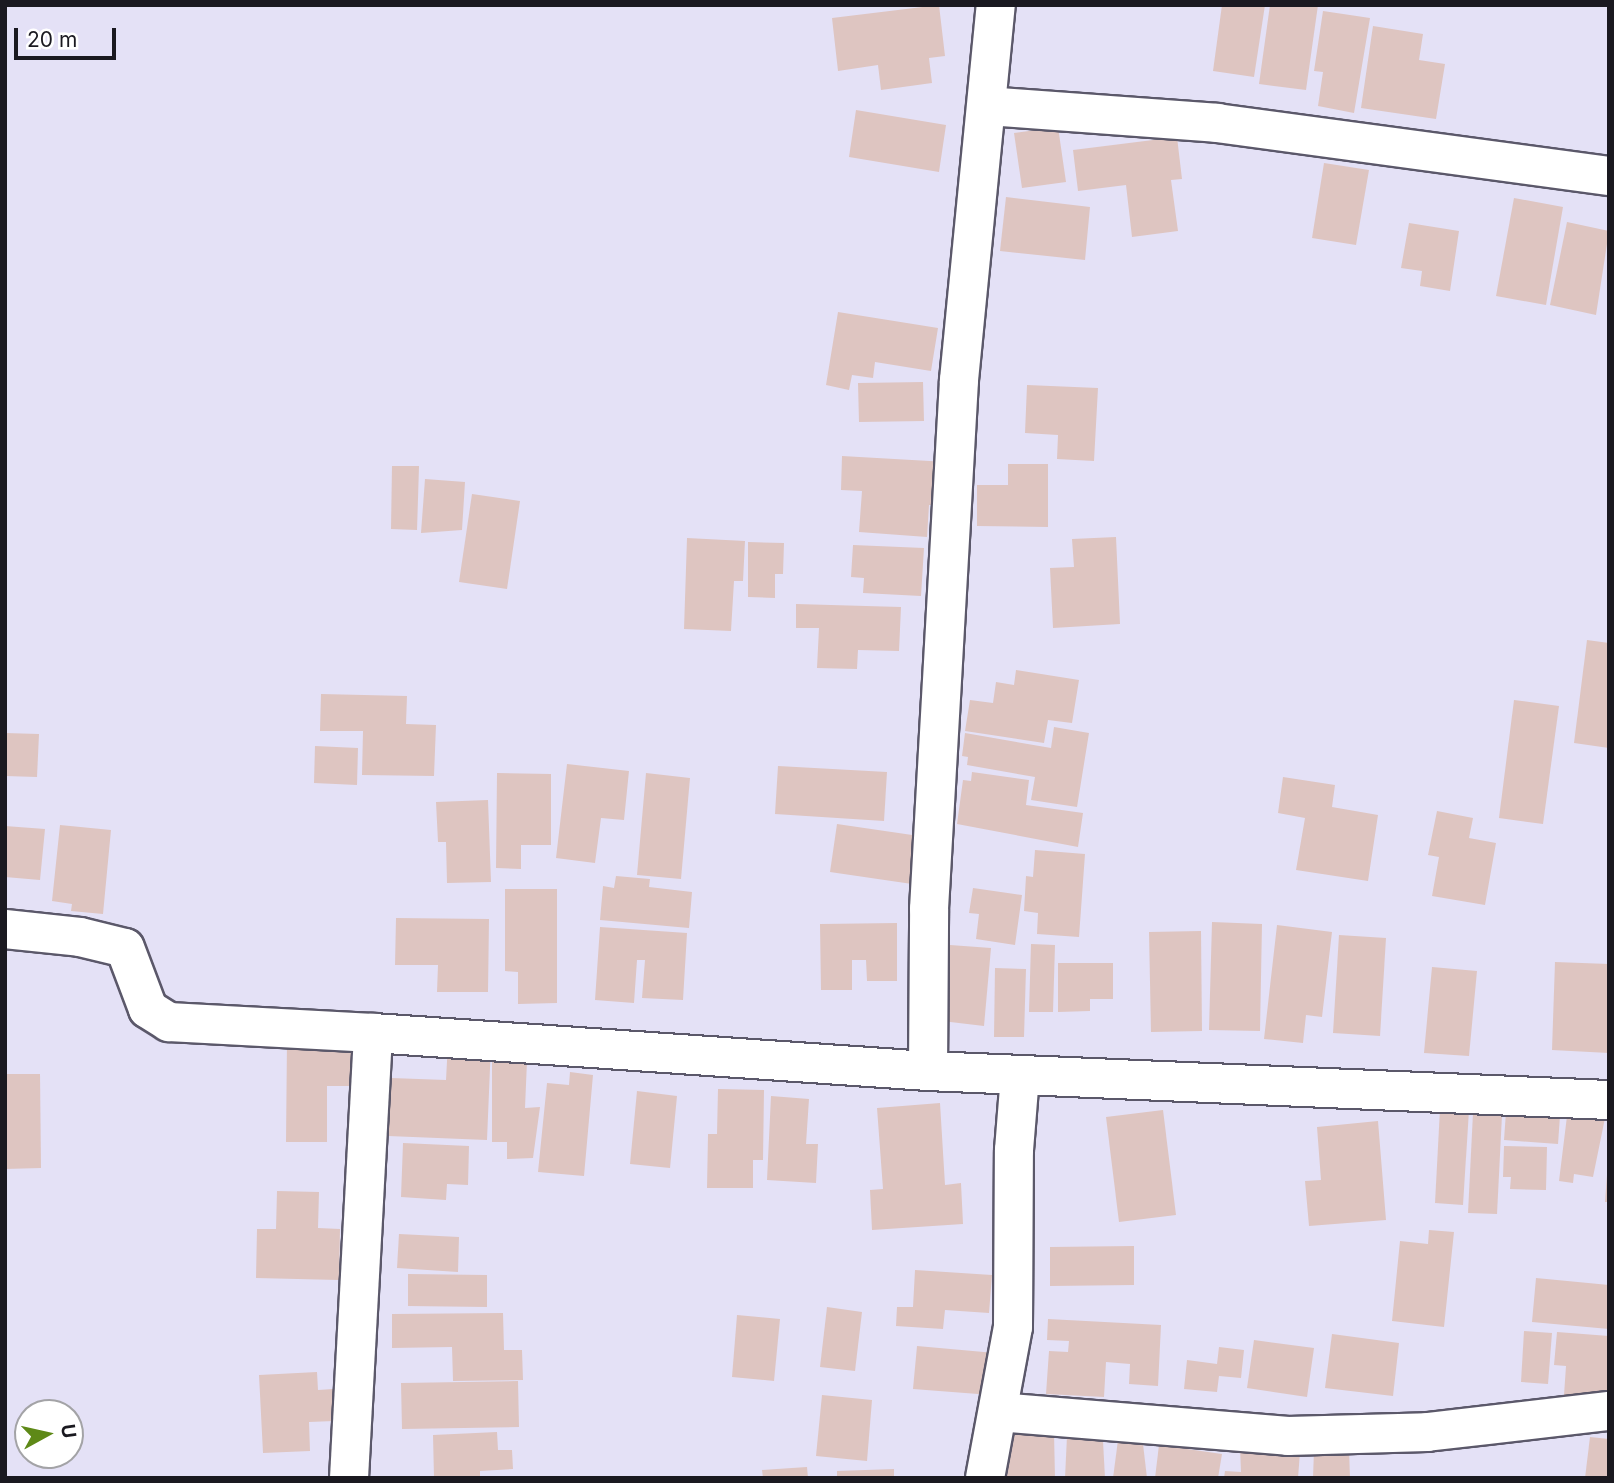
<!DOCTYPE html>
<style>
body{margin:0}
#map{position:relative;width:1614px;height:1483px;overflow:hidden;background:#e4e1f6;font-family:Inter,sans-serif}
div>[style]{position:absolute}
.building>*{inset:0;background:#dec5c1}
.roads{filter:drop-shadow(2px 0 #5b586a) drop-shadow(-2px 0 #5b586a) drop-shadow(0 2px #5b586a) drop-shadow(0 -2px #5b586a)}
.street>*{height:38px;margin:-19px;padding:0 19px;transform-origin:19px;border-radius:19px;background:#fff}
span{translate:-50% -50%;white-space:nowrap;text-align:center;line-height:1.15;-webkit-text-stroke:6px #fff;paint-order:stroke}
.frame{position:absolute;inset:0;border:7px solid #1a1920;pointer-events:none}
.north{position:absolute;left:14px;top:1399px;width:70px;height:70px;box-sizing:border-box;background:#fff;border:2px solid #a3a3a6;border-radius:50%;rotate:82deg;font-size:19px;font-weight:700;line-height:28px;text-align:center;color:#1a1920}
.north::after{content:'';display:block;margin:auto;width:24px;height:32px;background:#5e8917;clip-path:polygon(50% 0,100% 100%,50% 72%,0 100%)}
.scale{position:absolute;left:14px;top:28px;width:102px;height:32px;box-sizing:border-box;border:4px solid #1a1920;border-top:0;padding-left:9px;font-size:21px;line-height:24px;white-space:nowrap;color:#1a1920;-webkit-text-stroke:5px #fff;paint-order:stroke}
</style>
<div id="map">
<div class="building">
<i style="clip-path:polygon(939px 5px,945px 56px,929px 58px,932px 83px,881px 90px,878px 65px,838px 71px,832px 18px)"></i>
<i style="clip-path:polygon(1222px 5px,1265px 5px,1254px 77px,1213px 71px)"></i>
<i style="clip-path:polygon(1270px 5px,1318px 5px,1306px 90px,1259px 84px)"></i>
<i style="clip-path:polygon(1323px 11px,1370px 18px,1354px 113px,1318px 106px,1323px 72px,1314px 71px)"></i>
<i style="clip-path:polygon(1373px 26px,1423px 34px,1419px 60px,1445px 64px,1436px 119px,1361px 108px)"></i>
<i style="clip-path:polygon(856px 110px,946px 125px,939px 172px,849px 157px)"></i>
<i style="clip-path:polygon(1058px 127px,1066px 182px,1022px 188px,1014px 133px)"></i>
<i style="clip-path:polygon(1177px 137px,1182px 179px,1171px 180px,1178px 231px,1132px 237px,1126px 185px,1078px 191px,1073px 150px)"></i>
<i style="clip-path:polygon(1324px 163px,1369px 170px,1356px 245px,1312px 238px)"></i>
<i style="clip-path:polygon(1006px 197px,1090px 207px,1085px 260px,1000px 251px)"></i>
<i style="clip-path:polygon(1514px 198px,1563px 207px,1546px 305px,1496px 296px)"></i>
<i style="clip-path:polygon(1567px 222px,1609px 231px,1596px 315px,1550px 305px)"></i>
<i style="clip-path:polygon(1409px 223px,1459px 231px,1450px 291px,1420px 286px,1422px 271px,1401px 268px)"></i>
<i style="clip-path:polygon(838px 312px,938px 328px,931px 371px,875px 362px,873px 378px,852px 375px,849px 390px,826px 385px)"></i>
<i style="clip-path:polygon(923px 382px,924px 421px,859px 422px,858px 383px)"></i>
<i style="clip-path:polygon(1027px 385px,1098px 388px,1094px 461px,1057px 459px,1058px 435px,1025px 433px)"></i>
<i style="clip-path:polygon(842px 456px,947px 462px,945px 505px,929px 505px,927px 537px,859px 532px,862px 491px,841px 490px)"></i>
<i style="clip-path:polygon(1008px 464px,1048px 464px,1048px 527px,977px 526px,977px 485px,1008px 485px)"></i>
<i style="clip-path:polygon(392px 466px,419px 466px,417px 530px,391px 529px)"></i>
<i style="clip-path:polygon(425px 479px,465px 482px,462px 530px,421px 533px)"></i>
<i style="clip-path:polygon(472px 494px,520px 501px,507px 589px,459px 582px)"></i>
<i style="clip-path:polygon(1116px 537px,1120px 624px,1053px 628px,1050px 568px,1074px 567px,1072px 539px)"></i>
<i style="clip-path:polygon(687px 538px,745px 541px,743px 581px,734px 581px,731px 631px,684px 629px)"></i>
<i style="clip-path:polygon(748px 542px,784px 543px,783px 574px,775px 574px,775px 598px,748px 597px)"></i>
<i style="clip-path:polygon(853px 545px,924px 548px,921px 596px,863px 593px,864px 578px,851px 577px)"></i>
<i style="clip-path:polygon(796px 604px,901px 607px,899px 651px,858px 650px,857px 669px,817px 668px,819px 628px,796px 628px)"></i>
<i style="clip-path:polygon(1587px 640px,1609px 643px,1609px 748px,1574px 743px)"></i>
<i style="clip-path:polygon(1016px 670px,1079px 680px,1072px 723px,1048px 720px,1044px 743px,965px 731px,970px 700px,993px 703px,996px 682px,1014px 685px)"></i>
<i style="clip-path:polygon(321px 694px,407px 696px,406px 724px,436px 725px,434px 776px,362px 775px,363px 731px,320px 731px)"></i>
<i style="clip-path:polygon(1514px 700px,1559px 706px,1543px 824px,1499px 818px)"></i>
<i style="clip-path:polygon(1054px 727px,1089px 733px,1077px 807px,1031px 800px,1035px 777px,967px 765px,968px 757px,962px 756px,965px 733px,1051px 748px)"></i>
<i style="clip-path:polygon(5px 733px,39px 734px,37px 777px,5px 776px)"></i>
<i style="clip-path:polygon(315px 746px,358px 748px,357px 785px,314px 783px)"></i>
<i style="clip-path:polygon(567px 764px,629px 771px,624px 820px,601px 818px,595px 863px,556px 858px)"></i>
<i style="clip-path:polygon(778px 766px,887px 772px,884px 821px,775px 814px)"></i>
<i style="clip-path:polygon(972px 772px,1029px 780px,1026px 805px,1083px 813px,1078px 847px,957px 824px,963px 780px,971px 781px)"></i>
<i style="clip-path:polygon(497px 773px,551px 774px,551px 845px,521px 845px,521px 869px,496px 868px)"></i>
<i style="clip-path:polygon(646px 773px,690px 778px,681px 879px,637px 875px)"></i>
<i style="clip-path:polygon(1283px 777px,1335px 785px,1332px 807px,1378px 815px,1368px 881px,1296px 870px,1305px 818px,1278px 813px)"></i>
<i style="clip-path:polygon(488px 800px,491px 882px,447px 883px,446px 842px,438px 842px,436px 802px)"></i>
<i style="clip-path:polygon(1437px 811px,1473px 818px,1469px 838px,1496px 843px,1485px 905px,1432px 896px,1439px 857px,1428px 855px)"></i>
<i style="clip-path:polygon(837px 824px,919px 836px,912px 884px,830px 872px)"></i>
<i style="clip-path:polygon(60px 825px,111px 830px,103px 914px,71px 911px,72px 904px,52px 901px)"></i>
<i style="clip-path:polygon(5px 826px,45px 829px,40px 880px,5px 877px)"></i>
<i style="clip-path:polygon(1035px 850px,1085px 854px,1079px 937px,1037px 934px,1038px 913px,1024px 911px,1026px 876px,1033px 877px)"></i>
<i style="clip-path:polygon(616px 876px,650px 879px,649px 887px,692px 892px,689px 928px,600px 920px,603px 886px,614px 888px)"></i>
<i style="clip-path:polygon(973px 888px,1022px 895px,1015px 945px,976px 939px,979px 914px,969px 913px)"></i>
<i style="clip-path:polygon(505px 889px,557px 889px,557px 1003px,518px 1004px,518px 972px,505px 971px)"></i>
<i style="clip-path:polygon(396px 918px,489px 919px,488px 992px,437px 992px,438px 965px,395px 965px)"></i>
<i style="clip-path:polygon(1212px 922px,1262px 924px,1260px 1031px,1209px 1030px)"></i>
<i style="clip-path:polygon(897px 923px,897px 981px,867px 981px,866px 960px,852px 960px,852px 990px,821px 990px,820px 924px)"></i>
<i style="clip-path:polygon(1277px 925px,1332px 932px,1322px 1017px,1306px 1015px,1303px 1043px,1264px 1039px)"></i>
<i style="clip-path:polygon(600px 927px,687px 933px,683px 1000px,642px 998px,645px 960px,637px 960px,634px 1003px,595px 1000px)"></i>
<i style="clip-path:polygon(1201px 931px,1202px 1031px,1151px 1032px,1149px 932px)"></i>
<i style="clip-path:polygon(1339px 935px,1386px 938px,1380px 1036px,1333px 1033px)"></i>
<i style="clip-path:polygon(1031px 944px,1055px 945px,1053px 1012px,1029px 1012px)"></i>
<i style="clip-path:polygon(950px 945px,991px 948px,984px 1026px,942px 1021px)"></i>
<i style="clip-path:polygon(1555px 962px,1609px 964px,1609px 1053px,1552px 1050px)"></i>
<i style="clip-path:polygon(1058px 963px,1113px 963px,1113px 999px,1090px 999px,1090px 1011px,1058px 1012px)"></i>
<i style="clip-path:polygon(1432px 967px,1477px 971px,1469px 1056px,1424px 1053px)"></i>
<i style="clip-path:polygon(995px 968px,1026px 969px,1024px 1037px,994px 1037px)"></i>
<i style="clip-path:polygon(287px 1040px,351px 1041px,351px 1086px,327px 1086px,327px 1142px,286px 1142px)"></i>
<i style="clip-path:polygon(448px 1042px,491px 1044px,487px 1140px,388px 1136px,391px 1078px,446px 1080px)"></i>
<i style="clip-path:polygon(492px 1061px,527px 1061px,525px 1108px,540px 1107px,533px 1158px,507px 1159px,507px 1142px,492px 1142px)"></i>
<i style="clip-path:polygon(570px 1072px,593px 1075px,584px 1176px,538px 1172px,547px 1083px,569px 1085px)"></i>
<i style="clip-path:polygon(5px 1074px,40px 1074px,41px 1168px,5px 1169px)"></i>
<i style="clip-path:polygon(718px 1089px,764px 1090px,763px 1160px,753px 1160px,753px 1188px,707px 1188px,708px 1134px,717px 1134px)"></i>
<i style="clip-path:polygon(637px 1091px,677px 1096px,670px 1168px,630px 1164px)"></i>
<i style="clip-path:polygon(771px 1096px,809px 1099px,806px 1144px,818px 1144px,816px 1183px,767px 1180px)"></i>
<i style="clip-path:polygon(1507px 1098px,1561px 1102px,1558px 1144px,1504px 1140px)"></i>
<i style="clip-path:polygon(940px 1103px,945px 1185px,961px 1183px,963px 1224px,872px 1230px,870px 1190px,883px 1189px,877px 1108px)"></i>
<i style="clip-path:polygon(1568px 1108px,1606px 1113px,1593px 1177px,1574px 1174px,1573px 1183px,1559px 1181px)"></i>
<i style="clip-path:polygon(1440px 1109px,1469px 1110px,1463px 1205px,1435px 1203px)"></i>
<i style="clip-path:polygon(1163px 1110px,1176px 1215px,1119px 1222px,1106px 1117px)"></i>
<i style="clip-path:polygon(1473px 1113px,1502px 1115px,1497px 1214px,1468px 1213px)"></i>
<i style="clip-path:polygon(1378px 1121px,1386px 1220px,1309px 1226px,1305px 1181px,1321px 1180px,1317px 1127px)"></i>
<i style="clip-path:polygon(403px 1143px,469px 1146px,468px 1185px,447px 1184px,446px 1200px,401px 1197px)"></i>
<i style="clip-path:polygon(1504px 1146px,1547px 1147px,1546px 1190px,1510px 1189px,1511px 1177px,1503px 1177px)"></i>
<i style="clip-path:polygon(1607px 1175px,1609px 1175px,1609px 1202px,1605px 1202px)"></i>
<i style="clip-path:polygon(277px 1191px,319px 1192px,318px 1228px,340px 1229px,339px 1280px,256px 1278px,257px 1229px,276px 1229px)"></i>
<i style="clip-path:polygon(1429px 1230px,1454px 1232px,1444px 1327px,1392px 1321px,1400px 1241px,1428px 1244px)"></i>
<i style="clip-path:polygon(399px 1234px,459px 1237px,458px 1272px,397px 1268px)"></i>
<i style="clip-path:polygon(1134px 1246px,1134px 1285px,1050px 1286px,1050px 1247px)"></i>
<i style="clip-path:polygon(915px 1270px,992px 1275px,989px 1313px,945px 1310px,943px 1329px,896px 1326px,897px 1307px,913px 1307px)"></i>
<i style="clip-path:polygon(408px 1274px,487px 1275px,487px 1307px,408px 1306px)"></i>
<i style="clip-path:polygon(1536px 1278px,1609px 1285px,1609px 1329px,1532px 1322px)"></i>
<i style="clip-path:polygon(827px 1307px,862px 1312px,855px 1371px,820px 1367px)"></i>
<i style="clip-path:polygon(503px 1313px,504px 1350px,522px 1350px,523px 1380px,453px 1381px,452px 1347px,392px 1348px,392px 1314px)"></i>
<i style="clip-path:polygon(737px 1315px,780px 1319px,774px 1381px,732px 1377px)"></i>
<i style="clip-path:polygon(1048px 1319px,1161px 1325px,1158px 1386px,1129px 1384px,1130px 1364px,1106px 1362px,1104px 1397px,1046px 1394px,1049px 1351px,1068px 1352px,1069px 1341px,1047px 1340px)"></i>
<i style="clip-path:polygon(1524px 1331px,1552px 1333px,1548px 1384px,1521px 1382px)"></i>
<i style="clip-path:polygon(1557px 1332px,1609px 1336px,1607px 1398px,1564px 1395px,1566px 1366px,1554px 1365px)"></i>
<i style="clip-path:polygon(1332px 1334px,1399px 1343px,1393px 1396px,1325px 1388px)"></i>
<i style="clip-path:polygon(1254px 1340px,1314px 1348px,1307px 1397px,1247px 1388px)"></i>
<i style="clip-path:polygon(917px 1346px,995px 1353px,991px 1395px,913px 1389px)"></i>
<i style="clip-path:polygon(1219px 1347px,1244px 1350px,1241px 1378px,1219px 1376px,1217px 1392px,1184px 1389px,1187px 1360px,1217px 1364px)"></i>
<i style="clip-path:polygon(317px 1372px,318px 1390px,333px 1389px,334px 1421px,309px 1422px,310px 1451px,263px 1453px,259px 1375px)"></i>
<i style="clip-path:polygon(518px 1381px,519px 1427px,402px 1429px,401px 1383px)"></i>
<i style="clip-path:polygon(822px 1395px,872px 1400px,867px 1461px,816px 1456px)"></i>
<i style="clip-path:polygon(1011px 1430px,1054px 1433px,1055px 1478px,1005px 1478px)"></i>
<i style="clip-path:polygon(497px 1432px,498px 1450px,512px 1450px,513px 1469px,480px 1471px,480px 1477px,434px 1478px,433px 1435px)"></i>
<i style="clip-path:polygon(1067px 1436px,1103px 1441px,1105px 1478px,1065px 1478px)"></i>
<i style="clip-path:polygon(1590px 1437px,1609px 1439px,1609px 1478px,1585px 1478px)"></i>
<i style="clip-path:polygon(1118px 1440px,1143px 1444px,1147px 1478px,1113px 1478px)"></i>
<i style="clip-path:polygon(1159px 1445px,1222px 1454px,1218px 1478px,1155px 1478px)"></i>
<i style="clip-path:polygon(1240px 1447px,1300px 1452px,1298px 1478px,1224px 1478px,1225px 1471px,1241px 1472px)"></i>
<i style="clip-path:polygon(1349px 1449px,1350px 1478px,1313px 1478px,1314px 1450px)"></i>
<i style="clip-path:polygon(807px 1467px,808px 1478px,763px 1478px,762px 1470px)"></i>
<i style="clip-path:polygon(894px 1469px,894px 1478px,837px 1478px,837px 1471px)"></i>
</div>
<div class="roads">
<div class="street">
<i style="left:987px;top:106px;width:231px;rotate:4.2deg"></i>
<i style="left:1217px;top:123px;width:396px;rotate:7.7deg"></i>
<i style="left:5px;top:929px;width:75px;rotate:6.1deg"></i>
<i style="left:80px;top:937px;width:46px;rotate:13.7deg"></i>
<i style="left:125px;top:948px;width:65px;rotate:69.3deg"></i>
<i style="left:148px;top:1009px;width:25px;rotate:32deg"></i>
<i style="left:169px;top:1022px;width:204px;rotate:3.1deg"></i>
<i style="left:928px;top:1071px;width:162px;rotate:-89.6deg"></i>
<i style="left:929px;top:909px;width:530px;rotate:-86.75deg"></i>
<i style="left:959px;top:380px;width:377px;rotate:-84.4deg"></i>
<i style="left:998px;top:1412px;width:291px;rotate:4.7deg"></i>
<i style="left:1288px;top:1436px;width:139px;rotate:-1.6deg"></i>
<i style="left:1427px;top:1432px;width:183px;rotate:-6.6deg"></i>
<i style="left:349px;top:1478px;width:446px;rotate:-86.9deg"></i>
<i style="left:373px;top:1033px;width:556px;rotate:3.92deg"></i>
<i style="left:928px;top:1071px;width:682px;rotate:2.44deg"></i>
<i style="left:985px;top:1478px;width:154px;rotate:-79.5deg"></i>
<i style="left:1013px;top:1327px;width:177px;rotate:-89.7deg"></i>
<i style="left:1014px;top:1150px;width:75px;rotate:-85.4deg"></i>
</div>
</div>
<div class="frame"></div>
<div class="north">U</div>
<div class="scale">20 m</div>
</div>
